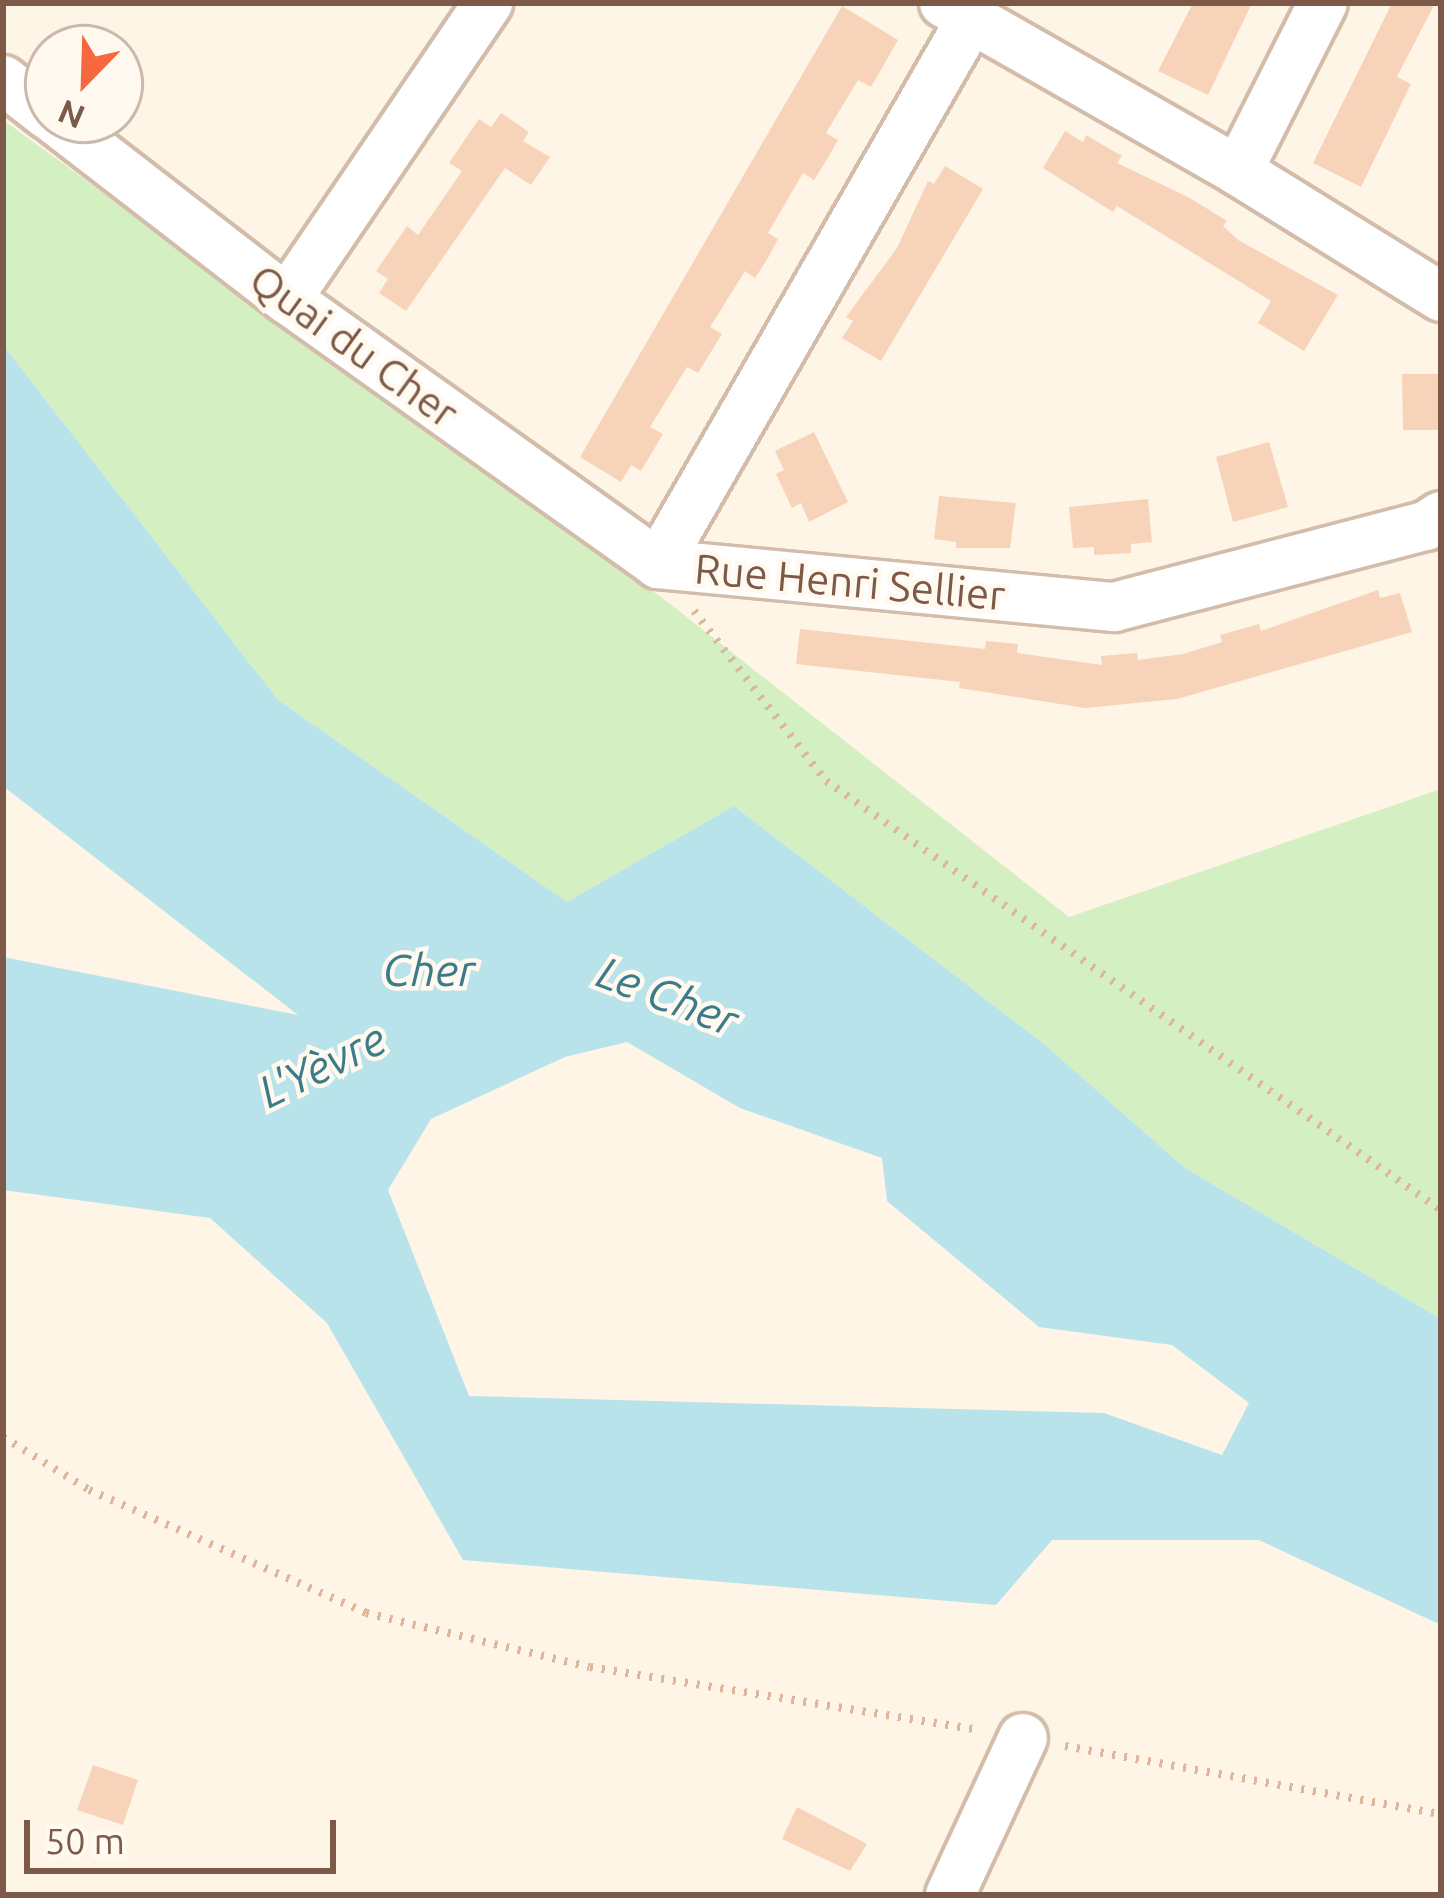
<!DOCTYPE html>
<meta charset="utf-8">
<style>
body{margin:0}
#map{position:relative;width:1444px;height:1898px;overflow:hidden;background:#fff5e6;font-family:Ubuntu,sans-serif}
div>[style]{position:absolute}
.green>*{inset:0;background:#d4efc2}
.water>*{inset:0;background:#b8e3eb}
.building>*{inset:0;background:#f7d3ba}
.path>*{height:8px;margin-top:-4px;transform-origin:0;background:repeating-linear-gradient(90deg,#ddb69d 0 3px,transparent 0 12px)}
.roads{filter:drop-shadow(3px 0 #d3bcaa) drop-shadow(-3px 0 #d3bcaa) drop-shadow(0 3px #d3bcaa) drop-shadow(0 -3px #d3bcaa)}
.street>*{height:48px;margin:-24px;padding:0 24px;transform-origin:24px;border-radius:24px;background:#fff}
span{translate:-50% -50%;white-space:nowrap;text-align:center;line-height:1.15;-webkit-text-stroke:9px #fff9ef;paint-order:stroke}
.street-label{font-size:42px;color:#7c5a47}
.water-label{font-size:45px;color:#3b7c8a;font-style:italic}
.frame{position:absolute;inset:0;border:6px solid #7c5a47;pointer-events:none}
.north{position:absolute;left:24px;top:24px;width:120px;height:120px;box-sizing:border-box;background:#fff9ef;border:3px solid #cbb9ac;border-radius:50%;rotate:203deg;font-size:33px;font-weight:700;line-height:48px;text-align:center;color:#7c5a47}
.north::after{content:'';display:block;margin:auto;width:42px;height:54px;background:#f6693e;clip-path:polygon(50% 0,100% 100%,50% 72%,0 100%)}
.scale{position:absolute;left:24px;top:1820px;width:312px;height:54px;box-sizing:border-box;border:6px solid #7c5a47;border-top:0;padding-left:15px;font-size:36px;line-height:42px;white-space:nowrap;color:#7c5a47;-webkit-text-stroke:9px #fff9ef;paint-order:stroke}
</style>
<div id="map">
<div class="green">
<i style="clip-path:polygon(3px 120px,665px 600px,1069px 917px,1441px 789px,1441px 1319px,1185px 1168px,1044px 1044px,734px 806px,567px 902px,278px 700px,3px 345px)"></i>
</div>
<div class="water">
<i style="clip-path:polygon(evenodd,3px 345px,278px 700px,567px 902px,734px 806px,1044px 1044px,1185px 1168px,1441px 1319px,1441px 1625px,1259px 1540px,1052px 1540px,996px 1605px,463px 1560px,327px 1323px,210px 1218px,3px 1190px,3px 957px,298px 1015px,3px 786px,3px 345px,627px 1042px,740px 1108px,882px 1158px,887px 1201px,1039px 1327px,1172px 1345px,1249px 1403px,1222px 1455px,1104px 1413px,469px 1396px,388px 1190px,431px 1119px,565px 1057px,627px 1042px)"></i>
</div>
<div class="building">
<i style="clip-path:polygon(1193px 3px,1252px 3px,1208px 95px,1158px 71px)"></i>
<i style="clip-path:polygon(1392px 3px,1435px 3px,1397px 77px,1411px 84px,1361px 187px,1313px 163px)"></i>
<i style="clip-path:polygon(842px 6px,898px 40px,871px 87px,858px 80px,826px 133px,838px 140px,826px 161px,814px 180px,803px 173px,768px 233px,778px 239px,768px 258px,755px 278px,745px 271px,710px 327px,722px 334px,698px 373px,687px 367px,650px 427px,663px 434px,641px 471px,631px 465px,621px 482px,580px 457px)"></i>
<i style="clip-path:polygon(501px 113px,529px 132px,523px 141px,550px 157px,531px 185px,505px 168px,406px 311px,379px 293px,388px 279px,376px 271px,407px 226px,418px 235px,462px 171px,449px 163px,479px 119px,491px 127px)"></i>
<i style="clip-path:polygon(1065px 131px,1083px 142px,1086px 135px,1122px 156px,1117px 163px,1190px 198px,1227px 221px,1223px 226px,1238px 240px,1338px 295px,1304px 351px,1258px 323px,1271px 301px,1117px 206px,1113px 212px,1043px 168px)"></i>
<i style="clip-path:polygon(945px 166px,983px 189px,881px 361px,842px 338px,853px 321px,846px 317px,897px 248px,928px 181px,934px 184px)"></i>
<i style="clip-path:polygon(1402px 374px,1441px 374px,1441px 430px,1403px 430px)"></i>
<i style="clip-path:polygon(814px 432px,848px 502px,809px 522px,801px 503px,792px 508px,776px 474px,784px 470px,775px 451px)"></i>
<i style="clip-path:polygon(1269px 442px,1288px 507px,1233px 522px,1216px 457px)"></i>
<i style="clip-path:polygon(939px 496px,1016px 503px,1010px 548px,956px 548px,956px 542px,934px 539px)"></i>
<i style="clip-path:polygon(1148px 499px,1152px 542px,1131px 544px,1131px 553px,1094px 555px,1094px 547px,1073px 548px,1069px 507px)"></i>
<i style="clip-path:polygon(1378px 590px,1380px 598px,1400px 593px,1412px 632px,1177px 699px,1085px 708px,959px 688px,960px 682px,796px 664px,800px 629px,985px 649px,986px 641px,1018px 644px,1017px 653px,1102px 665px,1101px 656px,1137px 653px,1138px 660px,1183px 654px,1222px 642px,1220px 635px,1259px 624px,1261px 631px)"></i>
<i style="clip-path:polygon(93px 1765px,138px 1780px,123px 1825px,77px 1810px)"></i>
<i style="clip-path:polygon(797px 1807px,867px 1844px,850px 1871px,782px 1839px)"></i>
</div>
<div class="path">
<i style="left:694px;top:611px;width:215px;rotate:52.2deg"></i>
<i style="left:826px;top:781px;width:750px;rotate:34.9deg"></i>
<i style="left:3px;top:1437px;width:101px;rotate:31.6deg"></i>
<i style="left:89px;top:1490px;width:303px;rotate:23.9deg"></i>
<i style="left:366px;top:1613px;width:230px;rotate:13.6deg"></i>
<i style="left:590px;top:1667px;width:394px;rotate:9.2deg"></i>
<i style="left:1065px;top:1746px;width:382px;rotate:10.3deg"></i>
</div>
<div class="roads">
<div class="street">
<i style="left:944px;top:3px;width:339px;rotate:29.7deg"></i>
<i style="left:1238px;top:171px;width:239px;rotate:31.8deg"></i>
<i style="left:971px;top:19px;width:628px;rotate:119.87deg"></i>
<i style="left:658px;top:564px;width:458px;rotate:5.4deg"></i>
<i style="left:1114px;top:607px;width:322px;rotate:-14.6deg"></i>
<i style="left:1426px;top:526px;width:18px;rotate:-34deg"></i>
<i style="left:3px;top:80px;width:57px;rotate:37.9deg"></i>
<i style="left:55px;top:120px;width:293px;rotate:37.7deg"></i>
<i style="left:287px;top:299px;width:456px;rotate:35.5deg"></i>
<i style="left:1238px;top:171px;width:188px;rotate:-63.2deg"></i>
<i style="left:287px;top:299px;width:358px;rotate:-55.8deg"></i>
<i style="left:950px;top:1895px;width:173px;rotate:-65.1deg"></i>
</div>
</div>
<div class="street-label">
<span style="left:354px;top:346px;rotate:36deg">Quai du Cher</span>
<span style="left:850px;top:582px;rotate:5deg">Rue Henri Sellier</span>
</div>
<div class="water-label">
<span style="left:429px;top:970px">Cher</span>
<span style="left:668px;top:996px;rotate:21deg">Le Cher</span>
<span style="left:322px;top:1065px;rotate:-26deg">L'Yèvre</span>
</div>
<div class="frame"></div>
<div class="north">N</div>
<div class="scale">50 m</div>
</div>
